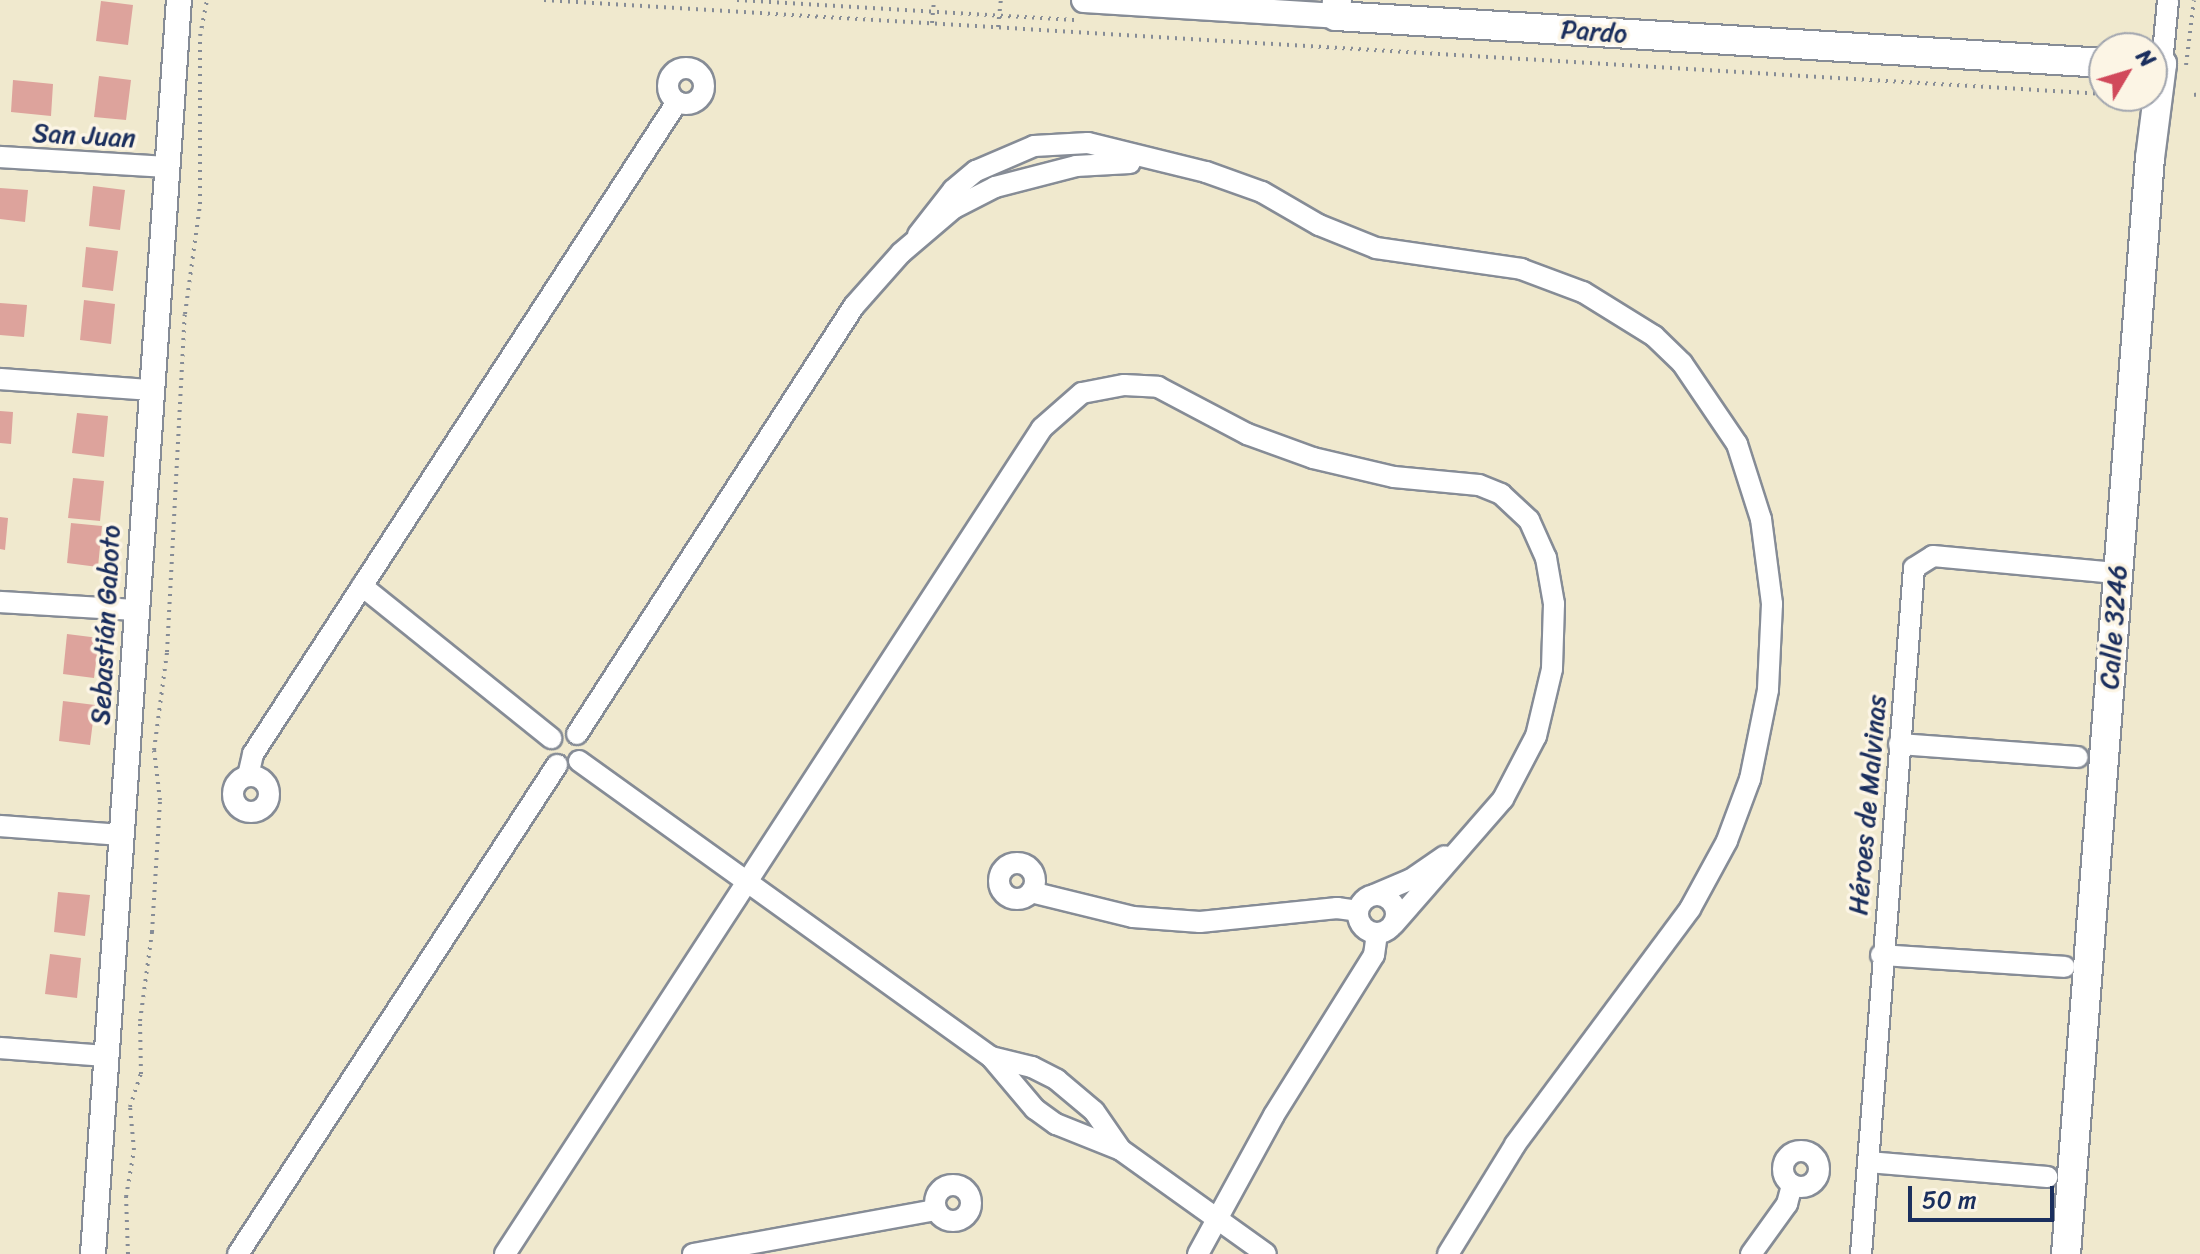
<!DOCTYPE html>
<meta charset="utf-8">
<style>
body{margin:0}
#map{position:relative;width:2200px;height:1254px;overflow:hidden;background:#f0e9ce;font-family:Sriracha,sans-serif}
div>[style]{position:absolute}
.building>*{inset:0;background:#dda39c}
.path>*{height:4px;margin-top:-2px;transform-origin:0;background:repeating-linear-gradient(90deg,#868c96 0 2px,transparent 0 8px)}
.roads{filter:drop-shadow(2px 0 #868c96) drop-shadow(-2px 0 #868c96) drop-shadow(0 2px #868c96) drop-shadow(0 -2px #868c96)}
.minor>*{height:20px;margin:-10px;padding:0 10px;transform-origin:10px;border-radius:10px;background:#fff}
.minor>.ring{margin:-10px;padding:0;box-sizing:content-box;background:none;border:20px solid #fff;border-radius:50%}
.tertiary>*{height:24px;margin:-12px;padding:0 12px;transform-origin:12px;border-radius:12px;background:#fff}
.secondary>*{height:28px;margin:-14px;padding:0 14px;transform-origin:14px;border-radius:14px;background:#fff}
span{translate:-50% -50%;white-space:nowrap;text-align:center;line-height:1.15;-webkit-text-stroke:7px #fcf5e5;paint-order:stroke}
.street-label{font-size:26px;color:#1b2f5e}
.north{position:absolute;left:2088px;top:32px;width:80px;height:80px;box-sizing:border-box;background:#fcf5e5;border:2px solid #a2a6af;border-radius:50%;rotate:52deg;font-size:22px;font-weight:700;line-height:32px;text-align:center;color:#1b2f5e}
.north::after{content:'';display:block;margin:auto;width:28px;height:36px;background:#d1495b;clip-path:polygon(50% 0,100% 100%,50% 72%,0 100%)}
.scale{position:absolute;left:1908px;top:1186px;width:146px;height:36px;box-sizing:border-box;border:4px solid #1b2f5e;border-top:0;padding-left:10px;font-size:24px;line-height:28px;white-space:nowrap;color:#1b2f5e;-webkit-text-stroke:6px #fcf5e5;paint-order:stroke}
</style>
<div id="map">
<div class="building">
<i style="clip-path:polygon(101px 1px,133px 5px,128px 45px,96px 41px)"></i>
<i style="clip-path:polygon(99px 76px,131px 80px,126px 120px,94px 117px)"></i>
<i style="clip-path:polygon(13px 80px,53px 84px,51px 116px,11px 112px)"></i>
<i style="clip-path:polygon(93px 186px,125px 190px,120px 230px,89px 226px)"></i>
<i style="clip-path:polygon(0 188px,28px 190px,25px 222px,0 219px)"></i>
<i style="clip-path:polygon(86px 247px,118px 251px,113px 291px,82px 287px)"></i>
<i style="clip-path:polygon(84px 300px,115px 304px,111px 344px,80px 340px)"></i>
<i style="clip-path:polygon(0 303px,27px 305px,24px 337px,0 335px)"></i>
<i style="clip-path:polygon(0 411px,13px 412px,11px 444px,0 443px)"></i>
<i style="clip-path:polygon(77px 413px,108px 416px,104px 457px,72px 453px)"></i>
<i style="clip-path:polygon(73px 478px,104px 481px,100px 521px,68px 518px)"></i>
<i style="clip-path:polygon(0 517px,8px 518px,5px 550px,0 549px)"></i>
<i style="clip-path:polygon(71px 523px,102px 526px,98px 567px,67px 563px)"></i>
<i style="clip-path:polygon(67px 634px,99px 638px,94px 678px,63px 674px)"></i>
<i style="clip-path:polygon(63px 701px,95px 705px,90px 745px,59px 741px)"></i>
<i style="clip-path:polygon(58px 892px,90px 895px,85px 936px,54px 932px)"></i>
<i style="clip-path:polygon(50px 954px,81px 958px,77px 998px,45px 994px)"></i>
</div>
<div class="path">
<i style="left:544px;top:0;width:1563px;rotate:3.45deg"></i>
<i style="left:737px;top:0;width:338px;rotate:3.4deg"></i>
<i style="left:932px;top:23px;width:23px;rotate:-85deg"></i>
<i style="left:998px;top:27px;width:27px;rotate:-84deg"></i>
<i style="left:2186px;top:65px;width:65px;rotate:-83deg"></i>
<i style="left:2194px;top:95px;width:6px;rotate:-9deg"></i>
<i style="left:128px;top:1254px;width:57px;rotate:-92deg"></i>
<i style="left:126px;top:1197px;width:48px;rotate:-80.3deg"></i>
<i style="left:134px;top:1150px;width:43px;rotate:-95.3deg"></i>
<i style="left:130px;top:1107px;width:35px;rotate:-72deg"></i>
<i style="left:141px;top:1074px;width:53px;rotate:-91.1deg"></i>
<i style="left:140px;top:1021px;width:90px;rotate:-82.3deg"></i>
<i style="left:152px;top:932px;width:132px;rotate:-86.5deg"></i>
<i style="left:160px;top:800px;width:50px;rotate:-96.8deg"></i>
<i style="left:154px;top:750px;width:99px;rotate:-82.4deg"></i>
<i style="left:167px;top:652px;width:338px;rotate:-87deg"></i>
<i style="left:185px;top:314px;width:111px;rotate:-82.2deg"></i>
<i style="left:200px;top:204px;width:168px;rotate:-90deg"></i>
<i style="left:200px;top:36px;width:37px;rotate:-79deg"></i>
</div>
<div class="roads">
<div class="minor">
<i style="left:2162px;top:64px;width:64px;rotate:-84.6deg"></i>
<i class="ring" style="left:668px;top:68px;width:16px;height:16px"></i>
<i style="left:0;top:157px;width:166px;rotate:3.4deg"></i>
<i style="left:918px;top:235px;width:57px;rotate:-52.1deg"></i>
<i style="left:953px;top:190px;width:30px;rotate:-40deg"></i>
<i style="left:976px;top:171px;width:63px;rotate:-23.3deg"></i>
<i style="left:1034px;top:146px;width:54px;rotate:-3.2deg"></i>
<i style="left:1088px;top:143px;width:122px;rotate:13.8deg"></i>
<i style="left:1206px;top:172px;width:59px;rotate:19.7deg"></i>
<i style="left:1262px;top:192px;width:66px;rotate:30.1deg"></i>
<i style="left:1319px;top:225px;width:61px;rotate:22deg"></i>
<i style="left:1376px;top:248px;width:147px;rotate:8.2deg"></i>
<i style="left:1521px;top:269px;width:66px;rotate:20.4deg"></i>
<i style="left:1583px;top:292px;width:84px;rotate:31.8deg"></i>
<i style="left:1654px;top:336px;width:39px;rotate:44deg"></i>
<i style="left:1682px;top:363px;width:98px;rotate:55.8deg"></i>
<i style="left:1737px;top:444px;width:79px;rotate:72.3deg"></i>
<i style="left:1761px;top:519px;width:86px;rotate:82.6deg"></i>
<i style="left:1772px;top:604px;width:86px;rotate:92.7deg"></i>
<i style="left:1768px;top:690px;width:91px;rotate:101.4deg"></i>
<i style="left:1750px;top:779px;width:66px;rotate:110.4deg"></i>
<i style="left:1727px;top:841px;width:77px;rotate:118.6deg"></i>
<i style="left:1690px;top:909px;width:294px;rotate:126.6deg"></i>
<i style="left:1515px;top:1145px;width:128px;rotate:121.6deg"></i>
<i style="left:0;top:379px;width:149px;rotate:4.2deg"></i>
<i style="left:362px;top:586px;width:243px;rotate:38.8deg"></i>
<i style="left:0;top:602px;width:134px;rotate:3.4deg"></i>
<i style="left:577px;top:734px;width:510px;rotate:-57.09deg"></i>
<i style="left:854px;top:306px;width:71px;rotate:-48.4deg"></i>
<i style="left:901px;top:253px;width:70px;rotate:-40.3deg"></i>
<i style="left:954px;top:208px;width:46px;rotate:-27.1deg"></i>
<i style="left:995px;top:187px;width:84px;rotate:-14.5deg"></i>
<i style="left:1076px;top:166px;width:54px;rotate:-3.2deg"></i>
<i style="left:1899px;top:744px;width:179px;rotate:4.2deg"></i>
<i style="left:579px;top:761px;width:507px;rotate:35.7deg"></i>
<i style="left:991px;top:1057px;width:68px;rotate:49.8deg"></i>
<i style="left:1035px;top:1109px;width:26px;rotate:36deg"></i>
<i style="left:1056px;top:1124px;width:70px;rotate:21.8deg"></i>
<i style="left:1121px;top:1150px;width:178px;rotate:35.6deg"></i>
<i class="ring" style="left:233px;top:776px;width:16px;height:16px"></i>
<i style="left:248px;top:776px;width:23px;rotate:-77deg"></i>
<i style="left:253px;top:754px;width:778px;rotate:-56.96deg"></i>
<i style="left:0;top:826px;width:122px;rotate:4.2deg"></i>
<i class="ring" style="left:999px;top:863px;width:16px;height:16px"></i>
<i style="left:1031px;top:892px;width:105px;rotate:13.8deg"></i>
<i style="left:1133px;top:917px;width:67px;rotate:4.3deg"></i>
<i style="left:1200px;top:922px;width:138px;rotate:-5.8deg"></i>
<i style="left:1337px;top:908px;width:21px;rotate:8deg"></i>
<i class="ring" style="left:1358px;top:895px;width:18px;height:18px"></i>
<i style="left:1374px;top:895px;width:39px;rotate:-23deg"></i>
<i style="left:1410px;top:880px;width:42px;rotate:-34.4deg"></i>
<i style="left:1881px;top:955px;width:184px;rotate:3.7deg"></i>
<i style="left:0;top:1048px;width:106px;rotate:4.3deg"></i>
<i style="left:991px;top:1057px;width:42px;rotate:13.7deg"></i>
<i style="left:1032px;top:1067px;width:28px;rotate:27deg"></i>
<i style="left:1057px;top:1080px;width:48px;rotate:40deg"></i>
<i style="left:1094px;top:1111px;width:47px;rotate:55.3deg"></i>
<i class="ring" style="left:1783px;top:1151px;width:16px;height:16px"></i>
<i style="left:1868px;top:1162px;width:180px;rotate:4.8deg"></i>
<i class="ring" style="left:935px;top:1185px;width:16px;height:16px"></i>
<i style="left:238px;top:1254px;width:584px;rotate:-56.88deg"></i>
<i style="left:505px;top:1254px;width:985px;rotate:-56.97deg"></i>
<i style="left:1042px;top:428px;width:53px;rotate:-41.2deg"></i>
<i style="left:1082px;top:393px;width:43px;rotate:-10.8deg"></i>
<i style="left:1124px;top:385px;width:34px;rotate:3deg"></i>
<i style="left:1158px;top:387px;width:101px;rotate:27.8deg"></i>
<i style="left:1247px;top:434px;width:70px;rotate:20deg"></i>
<i style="left:1313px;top:458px;width:83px;rotate:13.2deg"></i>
<i style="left:1394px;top:477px;width:85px;rotate:5.4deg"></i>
<i style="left:1479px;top:485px;width:24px;rotate:22deg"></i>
<i style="left:1501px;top:494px;width:38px;rotate:43deg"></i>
<i style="left:1529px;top:520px;width:42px;rotate:65.9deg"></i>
<i style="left:1546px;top:558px;width:47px;rotate:80.1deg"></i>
<i style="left:1554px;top:604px;width:65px;rotate:91.8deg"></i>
<i style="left:1552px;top:669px;width:69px;rotate:103.4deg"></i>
<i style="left:1536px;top:736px;width:71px;rotate:117.6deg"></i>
<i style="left:1503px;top:799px;width:166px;rotate:131.1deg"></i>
<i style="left:693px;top:1254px;width:247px;rotate:-10.3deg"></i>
<i style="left:1198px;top:1254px;width:158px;rotate:-61.3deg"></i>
<i style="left:1274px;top:1115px;width:189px;rotate:-58deg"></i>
<i style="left:1374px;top:955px;width:22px;rotate:-82deg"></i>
<i style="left:1751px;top:1254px;width:62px;rotate:-54.2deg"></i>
<i style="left:1787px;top:1204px;width:20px;rotate:-75deg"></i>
<i style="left:1861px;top:1254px;width:688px;rotate:-85.58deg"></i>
<i style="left:1914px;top:568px;width:22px;rotate:-32deg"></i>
<i style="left:1933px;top:556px;width:186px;rotate:5.3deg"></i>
</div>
<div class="tertiary">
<i style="left:1084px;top:0;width:253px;rotate:3.6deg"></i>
<i style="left:93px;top:1254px;width:1257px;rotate:-86.08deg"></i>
</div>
<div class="secondary">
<i style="left:1337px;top:0;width:16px;rotate:94deg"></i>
<i style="left:1336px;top:16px;width:769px;rotate:3.5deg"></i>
<i style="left:2066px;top:1254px;width:1099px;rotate:-85.62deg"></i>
<i style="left:2150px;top:158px;width:95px;rotate:-82.7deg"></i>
<i style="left:2162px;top:64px;width:10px;rotate:180deg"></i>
</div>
</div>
<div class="street-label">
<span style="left:1594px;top:32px;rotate:4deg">Pardo</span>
<span style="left:84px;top:136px;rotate:3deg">San Juan</span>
<span style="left:106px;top:625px;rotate:-87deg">Sebastián Gaboto</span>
<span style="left:2114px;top:627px;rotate:-86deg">Calle 3246</span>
<span style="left:1868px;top:805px;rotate:-85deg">Héroes de Malvinas</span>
</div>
<div class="north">N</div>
<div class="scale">50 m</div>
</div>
